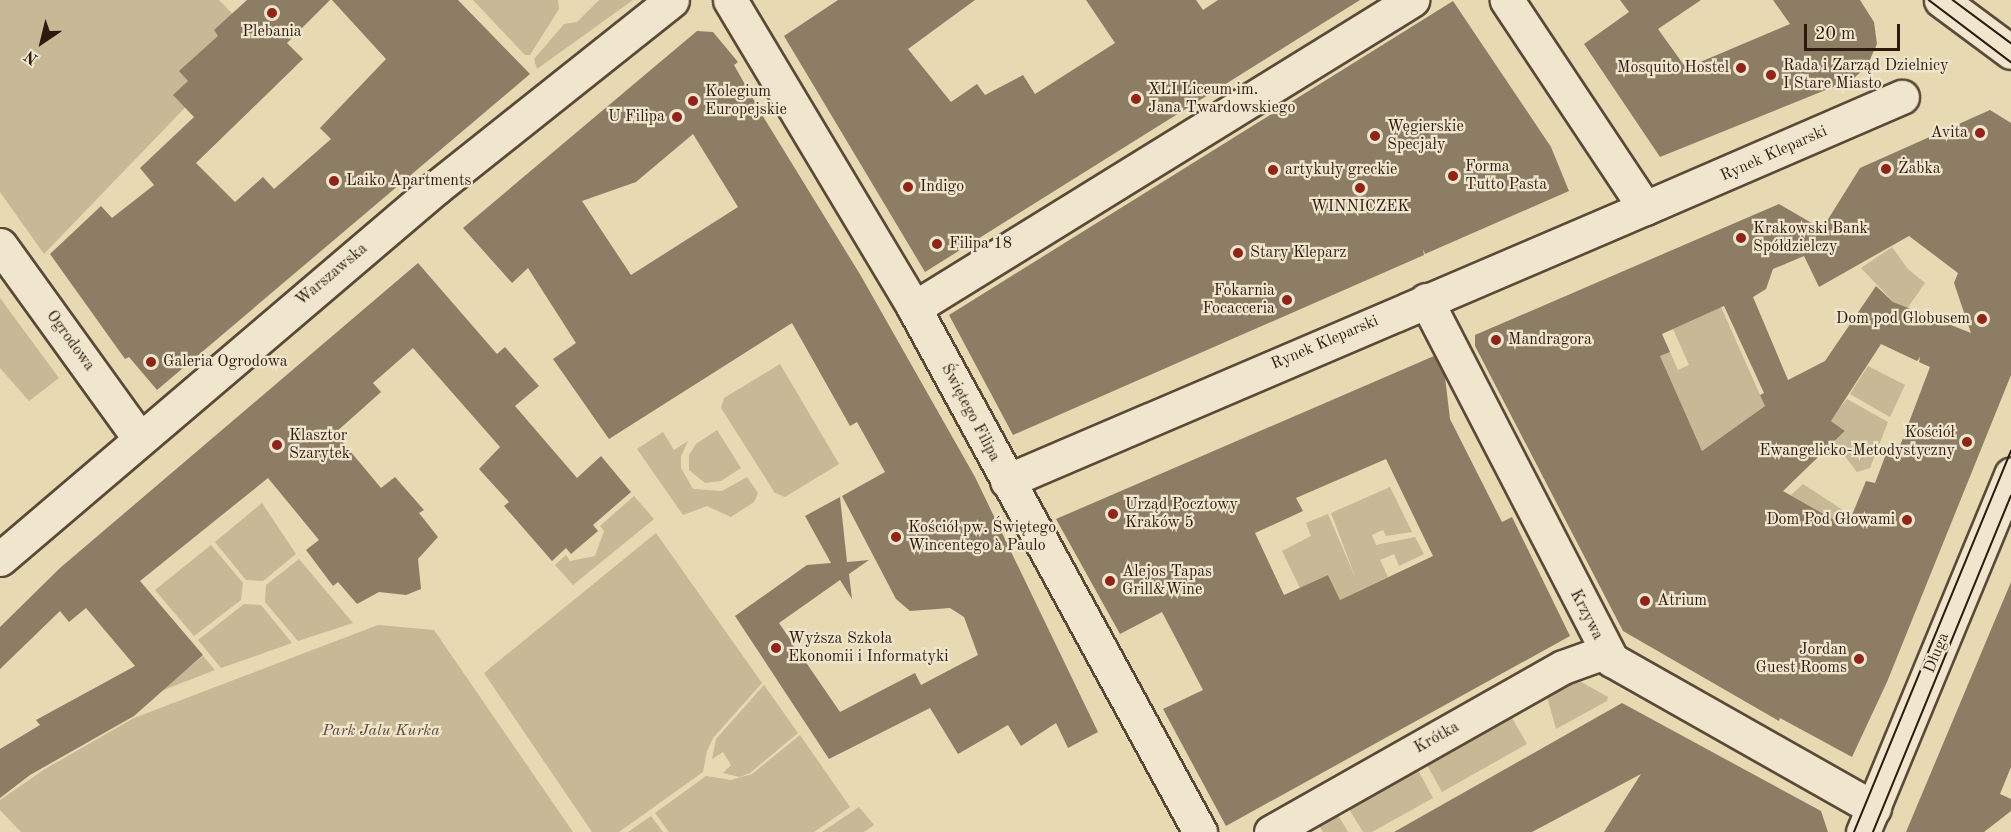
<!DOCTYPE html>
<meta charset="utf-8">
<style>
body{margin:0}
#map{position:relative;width:2011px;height:832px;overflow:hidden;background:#e7d9b2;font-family:"Old Standard TT",serif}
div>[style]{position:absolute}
.green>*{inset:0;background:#c7b896}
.building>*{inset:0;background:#8d7d64}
.roads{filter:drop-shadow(2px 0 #5b4938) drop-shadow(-2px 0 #5b4938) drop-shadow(0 2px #5b4938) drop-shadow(0 -2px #5b4938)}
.minor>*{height:33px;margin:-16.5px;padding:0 16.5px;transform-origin:16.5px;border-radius:16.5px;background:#efe6cd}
.tram>*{height:1.5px;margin:-0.75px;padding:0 0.75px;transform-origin:0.75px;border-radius:0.75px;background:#2c190f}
.dots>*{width:16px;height:16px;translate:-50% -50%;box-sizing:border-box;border:3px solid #efe6cd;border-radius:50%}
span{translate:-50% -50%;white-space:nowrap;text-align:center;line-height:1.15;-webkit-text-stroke:4.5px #efe6cd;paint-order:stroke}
.poi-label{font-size:16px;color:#2c190f}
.left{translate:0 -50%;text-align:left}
.right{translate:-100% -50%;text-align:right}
.street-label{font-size:16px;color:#2c190f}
.park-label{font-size:16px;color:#5a4938;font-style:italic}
.north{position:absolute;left:12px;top:12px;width:60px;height:60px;-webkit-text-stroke:4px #efe6cd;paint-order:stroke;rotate:215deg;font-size:16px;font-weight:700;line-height:24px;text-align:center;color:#2c190f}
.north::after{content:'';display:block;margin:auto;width:21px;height:27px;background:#2c190f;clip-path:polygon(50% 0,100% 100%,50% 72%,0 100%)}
.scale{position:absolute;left:1804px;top:24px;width:96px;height:27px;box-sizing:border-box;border:3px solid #2c190f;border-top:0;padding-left:8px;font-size:18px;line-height:21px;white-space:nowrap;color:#2c190f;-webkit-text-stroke:4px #efe6cd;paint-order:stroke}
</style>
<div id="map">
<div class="green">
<i style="clip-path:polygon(0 0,219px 0,254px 36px,44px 254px,0 192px)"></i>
<i style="clip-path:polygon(473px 0,558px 0,559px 9px,530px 55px,525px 55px)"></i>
<i style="clip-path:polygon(633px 0,537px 69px,534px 59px,564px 24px,577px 22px,599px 0)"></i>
<i style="clip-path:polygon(1892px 247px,1908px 269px,1925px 283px,1904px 313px,1861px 268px)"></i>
<i style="clip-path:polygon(0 298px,59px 378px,29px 401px,0 368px)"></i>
<i style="clip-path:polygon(1721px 307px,1765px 406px,1702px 451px,1660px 356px,1670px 352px,1678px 370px,1689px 365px,1673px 329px)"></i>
<i style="clip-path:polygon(780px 364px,839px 464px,785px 497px,775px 493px,721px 408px,724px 398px)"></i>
<i style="clip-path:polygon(1868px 366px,1905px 385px,1890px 417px,1850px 394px)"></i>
<i style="clip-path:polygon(1847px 399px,1888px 422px,1870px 468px,1857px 472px,1834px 442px,1845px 431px,1830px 420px)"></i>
<i style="clip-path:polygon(717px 430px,741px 468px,721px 481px,705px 483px,689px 470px,689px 455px,696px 444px)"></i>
<i style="clip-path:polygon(663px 432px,674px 450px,688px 441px,681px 456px,681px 468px,693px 489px,722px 491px,747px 477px,758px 493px,754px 502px,731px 517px,707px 506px,683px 515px,637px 449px)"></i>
<i style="clip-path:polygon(1803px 484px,1855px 518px,1849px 528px,1791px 495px)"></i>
<i style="clip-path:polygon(1390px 487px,1412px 532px,1386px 536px,1383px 530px,1372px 535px,1376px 545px,1415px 537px,1424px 554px,1399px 566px,1394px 554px,1380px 560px,1388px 577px,1340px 600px,1328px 575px,1300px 588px,1282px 551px,1311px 536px,1306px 523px,1328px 514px,1356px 579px,1331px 513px)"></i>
<i style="clip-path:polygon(634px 496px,654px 519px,573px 585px,555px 565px,566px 555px,570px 561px,595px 556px,604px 531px,600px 526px)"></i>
<i style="clip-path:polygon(262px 503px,296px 554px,263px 581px,246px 580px,215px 542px)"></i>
<i style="clip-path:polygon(656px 533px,762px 683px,713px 738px,707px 751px,703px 772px,619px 832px,592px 832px,484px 673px)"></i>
<i style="clip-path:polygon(211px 545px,243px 583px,241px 600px,194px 636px,155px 590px)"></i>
<i style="clip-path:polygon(299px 559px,353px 623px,298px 641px,265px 602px,266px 585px)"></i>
<i style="clip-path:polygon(244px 604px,261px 605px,292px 643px,221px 668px,198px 640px)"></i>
<i style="clip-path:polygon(378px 625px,434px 630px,573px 832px,21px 832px,0 810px,0 800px,45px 769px,134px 718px)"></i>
<i style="clip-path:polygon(203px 656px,215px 670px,161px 691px)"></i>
<i style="clip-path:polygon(1576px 679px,1608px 697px,1607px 701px,1556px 729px,1547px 697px)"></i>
<i style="clip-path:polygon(764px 685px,798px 733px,750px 773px,740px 777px,723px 773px,731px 765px,723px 752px,712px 759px,716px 739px)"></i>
<i style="clip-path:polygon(1512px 718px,1527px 744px,1442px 792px,1427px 765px)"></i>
<i style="clip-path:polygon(800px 735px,850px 807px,814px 832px,669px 832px,655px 813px,706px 776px,731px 780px,752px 774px)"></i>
<i style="clip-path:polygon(1418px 770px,1433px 798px,1372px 832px,1363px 832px,1349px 809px)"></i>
<i style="clip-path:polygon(859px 807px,874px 825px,864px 832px,822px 832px)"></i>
<i style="clip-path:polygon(1338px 815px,1348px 832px,1323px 832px,1319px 826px)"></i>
<i style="clip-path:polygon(651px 816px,663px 832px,628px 832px)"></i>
</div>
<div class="building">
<i style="clip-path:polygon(247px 0,330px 0,287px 43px,303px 59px,196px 163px,235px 202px,263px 177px,274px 189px,331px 139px,320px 128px,386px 59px,332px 0,458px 0,530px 74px,157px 390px,129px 357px,125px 359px,50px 254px,101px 206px,112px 218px,154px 185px,140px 168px,194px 117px,173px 95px,188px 81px,179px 71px,218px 36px,214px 30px)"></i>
<i style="clip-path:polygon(838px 0,975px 0,908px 49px,951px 102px,977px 84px,985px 95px,1023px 75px,1035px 94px,1115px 43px,1086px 0,1196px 0,1203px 10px,1218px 0,1360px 0,925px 272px,784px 36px)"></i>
<i style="clip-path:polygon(1620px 0,1701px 0,1658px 29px,1686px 68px,1790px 24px,1773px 0,1860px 0,1874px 22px,1877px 44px,1867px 66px,1853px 79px,1660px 157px,1584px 44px,1629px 12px)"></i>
<i style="clip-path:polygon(1453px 1px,1551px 147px,1569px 191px,1425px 254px,1423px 249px,1424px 255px,1013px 435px,949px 315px)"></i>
<i style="clip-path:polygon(evenodd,697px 31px,713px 32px,738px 62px,734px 65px,764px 118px,861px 276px,975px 477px,1098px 732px,1068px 748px,1056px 723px,1021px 746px,1008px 725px,958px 754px,930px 708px,829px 759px,735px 616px,807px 565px,831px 563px,805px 516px,840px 497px,847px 562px,869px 560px,849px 574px,852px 599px,840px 580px,779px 623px,840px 712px,915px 673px,921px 685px,978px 655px,964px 617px,950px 608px,910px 611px,896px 599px,842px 496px,885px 472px,857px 422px,850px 426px,792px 323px,609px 439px,553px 359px,576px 343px,528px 268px,512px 283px,463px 228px,697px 31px,693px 134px,738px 207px,631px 275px,582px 201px,636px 182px,693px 134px)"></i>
<i style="clip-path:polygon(evenodd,1990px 110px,2011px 123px,2011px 375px,1887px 682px,1852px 757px,1780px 718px,1779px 721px,1623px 631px,1475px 346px,1475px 335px,1779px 204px,1822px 229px,1860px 168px,1990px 110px,1909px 236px,1958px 273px,1954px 283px,1971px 333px,1893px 302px,1876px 286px,1825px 361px,1788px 380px,1753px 297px,1766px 289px,1773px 269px,1804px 256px,1819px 287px,1909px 236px,1990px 110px,1724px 306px,1764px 393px,1760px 395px,1765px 406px,1702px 451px,1660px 356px,1670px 352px,1662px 334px,1724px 306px,1990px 110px,1881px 344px,1917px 361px,1920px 357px,1919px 362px,1930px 367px,1895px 459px,1886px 454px,1875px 483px,1866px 481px,1847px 527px,1783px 491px,1845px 431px,1831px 421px,1881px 344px)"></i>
<i style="clip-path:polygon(418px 263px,497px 354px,505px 347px,539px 386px,515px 406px,577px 478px,601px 456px,631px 492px,593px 525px,598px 531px,571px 554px,566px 548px,552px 561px,504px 506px,509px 502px,479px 469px,500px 447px,413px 348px,373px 383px,381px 392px,335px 433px,381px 488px,395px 477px,424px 510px,419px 513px,438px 537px,418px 559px,421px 589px,406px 595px,379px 592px,357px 604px,338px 582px,333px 586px,306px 550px,319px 540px,268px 478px,140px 581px,203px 655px,134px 716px,30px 775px,0 798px,0 749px,40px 725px,36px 720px,135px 666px,86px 608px,69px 622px,60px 611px,0 669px,0 627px,60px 568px)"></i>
<i style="clip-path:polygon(evenodd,1434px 356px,1445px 377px,1450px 419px,1502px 522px,1512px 517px,1570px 636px,1226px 826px,1163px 709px,1203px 690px,1162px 612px,1120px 634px,1056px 519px,1434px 356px,1386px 459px,1433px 556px,1340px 600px,1328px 575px,1284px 595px,1255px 533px,1303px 511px,1296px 498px,1386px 459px)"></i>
<i style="clip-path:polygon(2011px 582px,2011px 767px,2000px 794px,2011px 799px,2011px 811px,1984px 832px,1906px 832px)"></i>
<i style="clip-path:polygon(1622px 703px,1821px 811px,1828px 832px,1604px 832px,1641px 774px,1532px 832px,1394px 832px)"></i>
</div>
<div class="roads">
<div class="minor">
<i style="left:730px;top:0;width:359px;rotate:59.1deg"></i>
<i style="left:914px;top:308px;width:597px;rotate:61.37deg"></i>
<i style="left:1941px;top:0;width:87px;rotate:36.6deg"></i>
<i style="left:1645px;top:208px;width:280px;rotate:-23.4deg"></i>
<i style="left:0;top:245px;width:238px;rotate:54.2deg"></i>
<i style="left:1426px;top:300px;width:405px;rotate:62.7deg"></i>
<i style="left:1612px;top:660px;width:301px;rotate:29.5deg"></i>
<i style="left:914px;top:308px;width:586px;rotate:-31.74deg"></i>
<i style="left:1007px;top:481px;width:694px;rotate:-23.17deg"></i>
<i style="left:1645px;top:208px;width:250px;rotate:-123.6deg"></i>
<i style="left:0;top:559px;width:574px;rotate:-40.41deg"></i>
<i style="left:437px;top:187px;width:300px;rotate:-38.5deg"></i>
<i style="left:1271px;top:832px;width:335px;rotate:-29.5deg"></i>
<i style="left:1563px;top:667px;width:45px;rotate:-19.7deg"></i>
<i style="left:1863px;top:832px;width:387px;rotate:-67.5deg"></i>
</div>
</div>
<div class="tram">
<i style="left:1929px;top:0;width:103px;rotate:37.1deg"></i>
<i style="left:1953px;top:0;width:72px;rotate:36.6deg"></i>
<i style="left:1854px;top:832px;width:412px;rotate:-67.6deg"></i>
<i style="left:1873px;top:832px;width:363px;rotate:-67.7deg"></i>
</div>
<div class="dots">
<i style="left:272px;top:13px;background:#8f2418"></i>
<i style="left:1741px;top:68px;background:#8f2418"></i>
<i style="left:1771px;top:75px;background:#8f2418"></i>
<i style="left:1136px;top:99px;background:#8f2418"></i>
<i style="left:693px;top:101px;background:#8f2418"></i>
<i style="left:677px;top:117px;background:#8f2418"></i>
<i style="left:1980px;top:133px;background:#8f2418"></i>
<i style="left:1375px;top:136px;background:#8f2418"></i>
<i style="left:1886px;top:169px;background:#8f2418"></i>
<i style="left:1273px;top:170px;background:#8f2418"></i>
<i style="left:1453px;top:176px;background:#8f2418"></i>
<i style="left:334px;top:181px;background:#8f2418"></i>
<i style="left:908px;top:187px;background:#8f2418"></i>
<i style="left:1360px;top:188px;background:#8f2418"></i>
<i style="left:1741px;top:238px;background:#8f2418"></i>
<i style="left:937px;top:244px;background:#8f2418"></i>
<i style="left:1238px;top:253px;background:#8f2418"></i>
<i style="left:1287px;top:300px;background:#8f2418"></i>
<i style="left:1982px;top:319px;background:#8f2418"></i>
<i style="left:1496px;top:340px;background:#8f2418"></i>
<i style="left:151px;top:362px;background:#8f2418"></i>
<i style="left:1967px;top:442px;background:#8f2418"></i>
<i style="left:277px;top:445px;background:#8f2418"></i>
<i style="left:1113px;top:514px;background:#8f2418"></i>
<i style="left:1907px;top:520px;background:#8f2418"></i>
<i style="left:896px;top:537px;background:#8f2418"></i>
<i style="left:1110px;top:581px;background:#8f2418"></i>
<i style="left:1645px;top:601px;background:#8f2418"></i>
<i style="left:776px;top:648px;background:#8f2418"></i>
<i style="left:1859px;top:659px;background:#8f2418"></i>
</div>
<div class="poi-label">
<span style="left:272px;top:32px">Plebania</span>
<span class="left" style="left:1783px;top:75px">Rada i Zarząd Dzielnicy<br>I Stare Miasto</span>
<span class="right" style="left:1729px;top:68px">Mosquito Hostel</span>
<span class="left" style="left:1148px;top:99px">XLI Liceum im.<br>Jana Twardowskiego</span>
<span class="left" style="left:705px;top:101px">Kolegium<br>Europejskie</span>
<span class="right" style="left:665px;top:117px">U Filipa</span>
<span class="left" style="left:1387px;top:136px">Węgierskie<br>Specjały</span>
<span class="right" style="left:1968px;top:133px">Avita</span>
<span class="left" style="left:1465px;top:176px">Forma<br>Tutto Pasta</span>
<span class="left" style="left:1898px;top:169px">Żabka</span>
<span class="left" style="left:1285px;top:170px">artykuły greckie</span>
<span class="left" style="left:346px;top:181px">Laiko Apartments</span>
<span class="left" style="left:920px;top:187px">Indigo</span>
<span style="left:1360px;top:207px">WINNICZEK</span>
<span class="left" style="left:1753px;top:238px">Krakowski Bank<br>Spółdzielczy</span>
<span class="left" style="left:949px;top:244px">Filipa 18</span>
<span class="left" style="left:1250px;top:253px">Stary Kleparz</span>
<span class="right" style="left:1275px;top:300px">Fokarnia<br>Focacceria</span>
<span class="right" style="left:1970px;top:319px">Dom pod Globusem</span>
<span class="left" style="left:1508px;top:340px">Mandragora</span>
<span class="left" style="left:163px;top:362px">Galeria Ogrodowa</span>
<span class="right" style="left:1955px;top:442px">Kościół<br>Ewangelicko-Metodystyczny</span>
<span class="left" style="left:289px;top:445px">Klasztor<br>Szarytek</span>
<span class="left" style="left:1125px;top:514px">Urząd Pocztowy<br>Kraków 5</span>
<span class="right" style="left:1895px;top:520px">Dom Pod Głowami</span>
<span class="left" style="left:908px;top:537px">Kościół pw. Świętego<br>Wincentego à Paulo</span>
<span class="left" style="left:1122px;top:581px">Alejos Tapas<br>Grill&amp;Wine</span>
<span class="left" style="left:1657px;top:601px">Atrium</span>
<span class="left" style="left:788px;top:648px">Wyższa Szkoła<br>Ekonomii i Informatyki</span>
<span class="right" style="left:1847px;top:659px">Jordan<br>Guest Rooms</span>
</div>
<div class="street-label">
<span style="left:1774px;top:154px;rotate:-24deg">Rynek Kleparski</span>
<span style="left:332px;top:275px;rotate:-40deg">Warszawska</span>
<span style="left:70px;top:341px;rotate:54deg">Ogrodowa</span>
<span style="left:1325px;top:343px;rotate:-23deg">Rynek Kleparski</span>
<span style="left:970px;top:413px;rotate:62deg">Świętego Filipa</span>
<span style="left:1586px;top:615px;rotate:63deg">Krzywa</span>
<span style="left:1937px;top:653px;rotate:-68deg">Długa</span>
<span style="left:1437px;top:738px;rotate:-29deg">Krótka</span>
</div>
<div class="park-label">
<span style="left:381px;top:731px">Park Jalu Kurka</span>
</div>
<div class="north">N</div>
<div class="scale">20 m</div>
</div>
